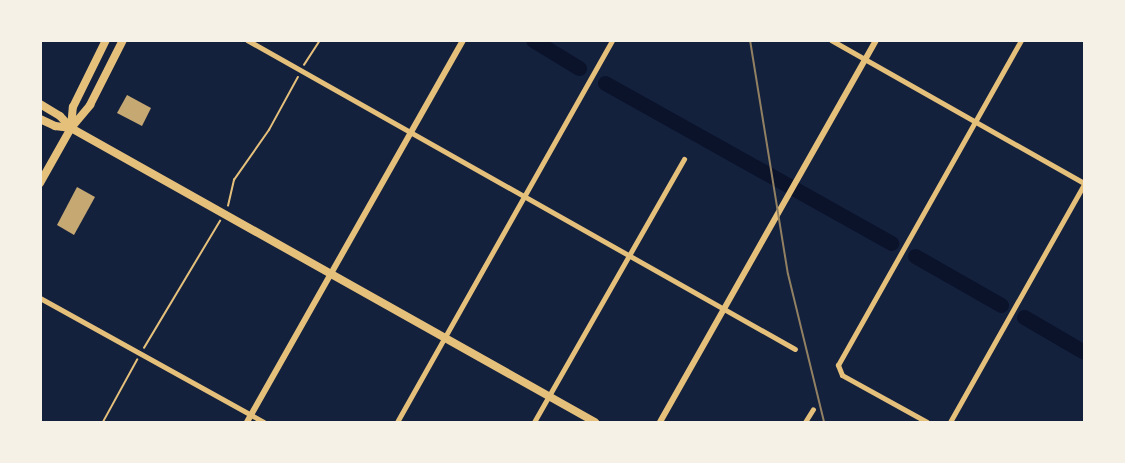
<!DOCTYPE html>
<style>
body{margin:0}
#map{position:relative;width:1125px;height:463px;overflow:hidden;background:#14213d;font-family:Barlow,sans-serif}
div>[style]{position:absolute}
.river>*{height:15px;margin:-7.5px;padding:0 7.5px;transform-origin:7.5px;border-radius:7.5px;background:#0b132b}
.building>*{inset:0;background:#c6a872}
.path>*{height:1.5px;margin:-0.75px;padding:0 0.75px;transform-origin:0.75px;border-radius:0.75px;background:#e5c07b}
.minor>*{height:5px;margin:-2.5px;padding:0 2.5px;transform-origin:2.5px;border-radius:2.5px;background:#e5c07b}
.tertiary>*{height:6px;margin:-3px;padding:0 3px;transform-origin:3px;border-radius:3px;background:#e5c07b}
.secondary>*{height:8px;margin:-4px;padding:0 4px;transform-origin:4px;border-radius:4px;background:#e5c07b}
.primary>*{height:8px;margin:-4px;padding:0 4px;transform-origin:4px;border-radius:4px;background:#e5c07b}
.rail>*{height:2px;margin:-1px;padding:0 1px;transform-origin:1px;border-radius:1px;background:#918062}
span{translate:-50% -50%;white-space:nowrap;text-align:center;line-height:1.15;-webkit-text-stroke:5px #f6f1e7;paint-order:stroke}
.frame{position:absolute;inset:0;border:42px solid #f6f1e7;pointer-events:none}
</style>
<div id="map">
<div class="river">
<i style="left:533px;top:40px;width:54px;rotate:31.3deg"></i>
<i style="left:605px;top:83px;width:328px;rotate:29.2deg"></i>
<i style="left:915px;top:256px;width:99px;rotate:29.7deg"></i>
<i style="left:1024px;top:317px;width:69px;rotate:30.3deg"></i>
</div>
<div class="building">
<i style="clip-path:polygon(127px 95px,151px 108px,142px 126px,117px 113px)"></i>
<i style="clip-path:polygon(77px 187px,95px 197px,74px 235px,57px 225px)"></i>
</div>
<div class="path">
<i style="left:304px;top:65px;width:30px;rotate:-57deg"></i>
<i style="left:228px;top:206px;width:27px;rotate:-77deg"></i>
<i style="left:234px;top:180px;width:61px;rotate:-55deg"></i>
<i style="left:269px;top:130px;width:60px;rotate:-61.3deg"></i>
<i style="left:144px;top:348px;width:148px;rotate:-59.1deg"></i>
<i style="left:103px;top:422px;width:71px;rotate:-61.3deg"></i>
</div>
<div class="minor">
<i style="left:247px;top:40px;width:629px;rotate:29.42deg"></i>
<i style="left:831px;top:40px;width:291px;rotate:29.5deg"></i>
<i style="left:40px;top:298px;width:256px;rotate:29deg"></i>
<i style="left:397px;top:422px;width:438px;rotate:-60.6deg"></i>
<i style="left:534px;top:422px;width:303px;rotate:-60.3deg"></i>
<i style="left:805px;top:422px;width:15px;rotate:-58deg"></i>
<i style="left:927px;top:422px;width:97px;rotate:-151.1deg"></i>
<i style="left:842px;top:375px;width:11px;rotate:-112deg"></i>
<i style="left:838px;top:365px;width:373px;rotate:-60.6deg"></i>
<i style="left:950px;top:422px;width:273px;rotate:-60.6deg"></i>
</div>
<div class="tertiary">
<i style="left:247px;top:422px;width:439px;rotate:-60.5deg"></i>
<i style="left:660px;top:422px;width:439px;rotate:-60.5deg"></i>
</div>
<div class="secondary">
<i style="left:71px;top:128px;width:601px;rotate:29.3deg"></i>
</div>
<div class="primary">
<i style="left:40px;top:104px;width:23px;rotate:31deg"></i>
<i style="left:60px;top:116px;width:16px;rotate:47deg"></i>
<i style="left:40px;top:119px;width:17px;rotate:25deg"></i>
<i style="left:55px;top:126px;width:16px;rotate:7deg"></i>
<i style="left:71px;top:128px;width:21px;rotate:-85deg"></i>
<i style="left:73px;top:107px;width:75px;rotate:-63.8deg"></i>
<i style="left:40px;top:183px;width:63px;rotate:-60.6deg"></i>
<i style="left:71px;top:128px;width:30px;rotate:-50deg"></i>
<i style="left:90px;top:105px;width:73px;rotate:-63.1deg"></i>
</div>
<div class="rail">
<i style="left:750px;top:40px;width:237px;rotate:80.8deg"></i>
<i style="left:788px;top:274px;width:152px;rotate:76.3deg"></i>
</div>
<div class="frame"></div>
</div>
